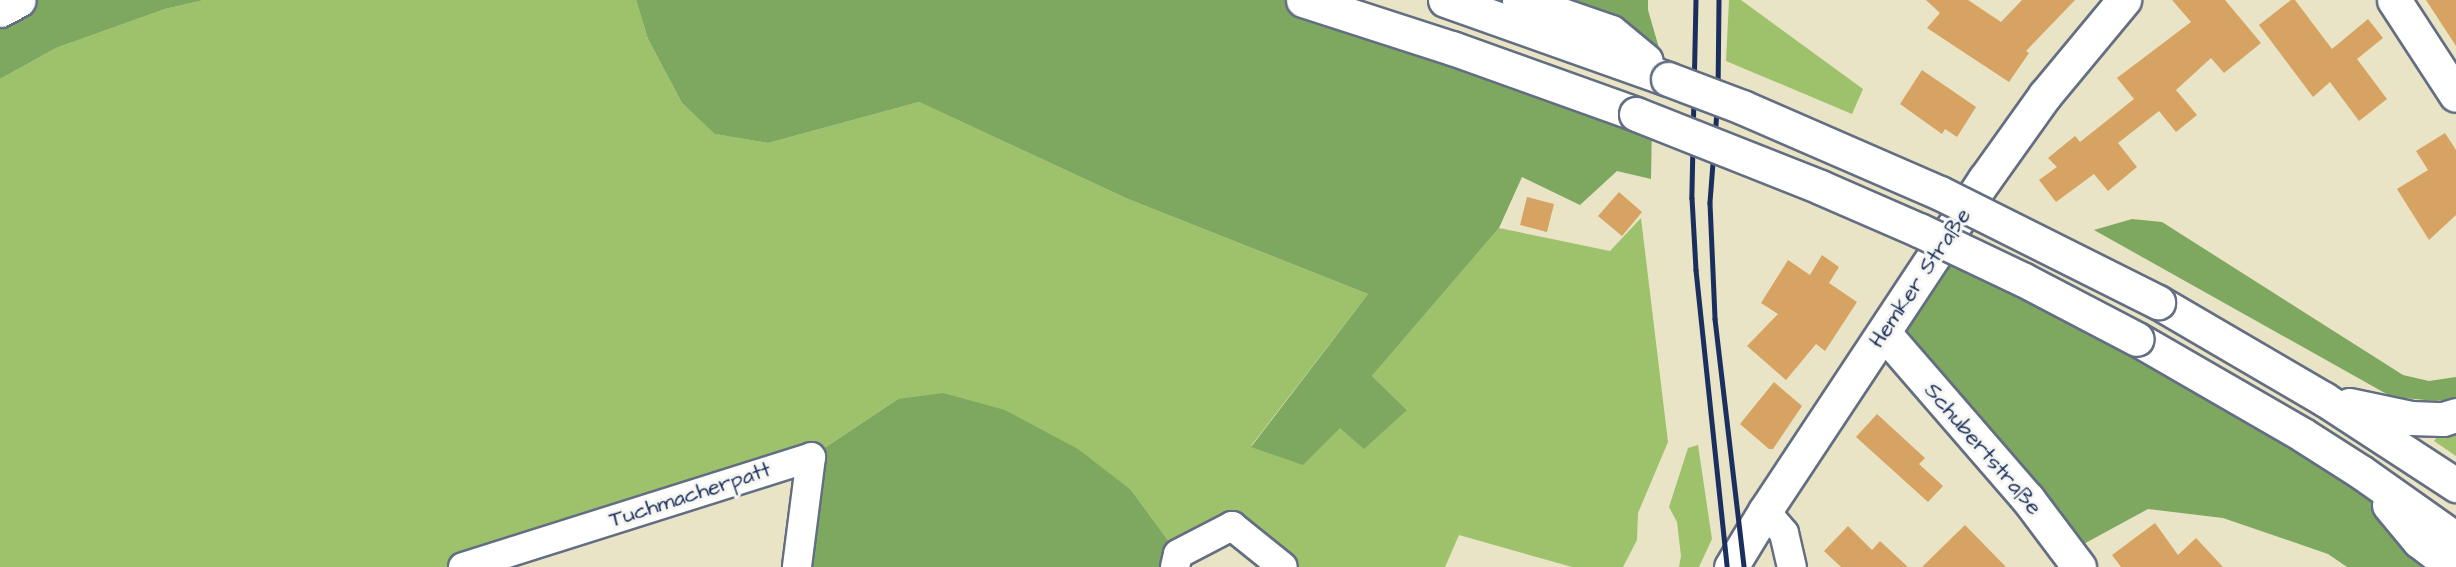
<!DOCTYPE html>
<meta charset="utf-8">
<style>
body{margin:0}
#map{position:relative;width:2456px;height:567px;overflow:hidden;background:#e9e4c5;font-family:"Architects Daughter",sans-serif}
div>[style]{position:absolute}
.green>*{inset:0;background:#9ec26b}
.forest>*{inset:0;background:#7ea85f}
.building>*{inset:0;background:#d7a363}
.roads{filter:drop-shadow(2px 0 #636e82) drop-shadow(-2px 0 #636e82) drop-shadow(0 2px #636e82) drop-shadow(0 -2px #636e82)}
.minor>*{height:28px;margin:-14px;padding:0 14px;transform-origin:14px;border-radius:14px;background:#fff}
.secondary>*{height:33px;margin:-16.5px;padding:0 16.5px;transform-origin:16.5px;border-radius:16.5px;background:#fff}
.trunk>*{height:33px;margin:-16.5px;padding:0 16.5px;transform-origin:16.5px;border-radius:16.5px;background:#fff}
.rail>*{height:4.5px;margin:-2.25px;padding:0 2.25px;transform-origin:2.25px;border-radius:2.25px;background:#1b2f5e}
.bridges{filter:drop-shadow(2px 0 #636e82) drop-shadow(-2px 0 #636e82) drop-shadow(0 2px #636e82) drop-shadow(0 -2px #636e82)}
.trunk-bridge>*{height:33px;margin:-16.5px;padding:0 16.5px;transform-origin:16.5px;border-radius:16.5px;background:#fff}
span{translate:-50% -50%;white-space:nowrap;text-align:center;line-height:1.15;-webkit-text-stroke:6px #f6f6f2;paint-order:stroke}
.street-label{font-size:22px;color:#1b2f5e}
</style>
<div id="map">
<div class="green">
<i style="clip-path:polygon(204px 0,636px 0,648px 39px,682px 103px,716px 134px,768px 143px,919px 102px,1128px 199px,1368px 294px,1251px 446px,1340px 428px,1407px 410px,1372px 376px,1499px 228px,1610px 251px,1641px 218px,1668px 442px,1638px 513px,1637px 540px,1623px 567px,1572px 567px,1459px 535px,1445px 567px,1283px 567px,1232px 526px,1178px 554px,1131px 490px,898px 399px,811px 457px,463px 567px,0 567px,0 79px,56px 48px,165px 9px)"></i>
<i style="clip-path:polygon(1729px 0,1741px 0,1863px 89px,1852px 114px,1726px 61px)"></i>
<i style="clip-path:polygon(2456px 430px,2456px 456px,2434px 441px,2440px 433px)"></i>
<i style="clip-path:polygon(1698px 445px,1712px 539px,1699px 567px,1679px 567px,1681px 556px,1677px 522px,1669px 507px,1688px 448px)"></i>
</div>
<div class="forest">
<i style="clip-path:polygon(19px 0,204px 0,165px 9px,56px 48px,0 79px,0 10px)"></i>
<i style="clip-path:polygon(636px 0,1303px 0,1652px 121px,1651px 179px,1617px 171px,1580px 205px,1522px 177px,1499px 228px,1372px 376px,1407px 410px,1364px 449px,1340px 428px,1303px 465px,1251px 447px,1368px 294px,1128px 199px,919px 102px,768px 143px,715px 134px,682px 103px,648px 39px)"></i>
<i style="clip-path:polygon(1519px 0,1648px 0,1648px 10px,1668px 79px)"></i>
<i style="clip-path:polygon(2132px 219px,2162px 222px,2403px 375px,2429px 381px,2456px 377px,2456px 398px,2437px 401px,2392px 397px,2094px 230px)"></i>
<i style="clip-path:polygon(1943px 242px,2303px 435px,2453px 567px,2347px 567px,2328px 554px,2223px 518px,2148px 509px,2069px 552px,1884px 333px)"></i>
<i style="clip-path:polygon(943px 393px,1005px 410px,1078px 449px,1131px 490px,1178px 554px,1175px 567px,797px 567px,811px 457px,898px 399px)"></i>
</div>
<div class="building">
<i style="clip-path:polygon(1926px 0,1968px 0,2001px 22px,2022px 0,2075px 0,2026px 51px,2029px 53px,2009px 82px,1927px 28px,1940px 13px)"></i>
<i style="clip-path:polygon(2172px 0,2225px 0,2261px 43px,2224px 73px,2211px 58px,2176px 90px,2197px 115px,2176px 132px,2159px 111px,2118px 143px,2137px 167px,2108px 191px,2094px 174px,2056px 202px,2039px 180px,2057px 167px,2048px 158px,2075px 136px,2080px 142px,2134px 99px,2117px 78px,2191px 22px)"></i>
<i style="clip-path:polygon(2291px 0,2295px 0,2332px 49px,2368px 19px,2383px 38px,2357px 59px,2387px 99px,2359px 121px,2330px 82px,2313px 97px,2259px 25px)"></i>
<i style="clip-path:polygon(2426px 0,2456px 0,2456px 46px)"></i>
<i style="clip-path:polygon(1922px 70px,1976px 107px,1957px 137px,1945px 129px,1942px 134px,1900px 104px)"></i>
<i style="clip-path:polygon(2445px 133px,2456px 150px,2456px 215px,2429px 240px,2397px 189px,2428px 170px,2416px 151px)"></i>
<i style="clip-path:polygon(1619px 192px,1642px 212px,1622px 236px,1598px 216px)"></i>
<i style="clip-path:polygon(1527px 197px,1554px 204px,1547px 232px,1520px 225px)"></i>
<i style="clip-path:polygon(1822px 255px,1839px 267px,1829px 283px,1857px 302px,1825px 351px,1816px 344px,1786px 380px,1747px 346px,1778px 314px,1761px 303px,1788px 260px,1810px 275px)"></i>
<i style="clip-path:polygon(1774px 382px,1802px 406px,1773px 449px,1769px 449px,1740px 424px)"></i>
<i style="clip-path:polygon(1877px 414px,1925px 458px,1919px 464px,1943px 486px,1928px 502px,1856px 437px)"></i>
<i style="clip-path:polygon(2155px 523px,2178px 555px,2196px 538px,2223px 567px,2121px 567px,2112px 555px)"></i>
<i style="clip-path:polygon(1965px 525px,2006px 567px,1922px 567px)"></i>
<i style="clip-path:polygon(1848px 526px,1872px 550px,1880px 541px,1908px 567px,1841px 567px,1824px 551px)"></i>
</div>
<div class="roads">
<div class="minor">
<i style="left:1765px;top:511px;width:29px;rotate:49deg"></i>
<i style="left:1784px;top:533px;width:35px;rotate:77deg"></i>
<i style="left:463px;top:567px;width:365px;rotate:-17.5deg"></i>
<i style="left:811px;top:457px;width:111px;rotate:97.3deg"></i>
<i style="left:1175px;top:567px;width:13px;rotate:-77deg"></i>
<i style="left:1178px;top:554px;width:61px;rotate:-27.4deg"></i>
<i style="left:1232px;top:526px;width:65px;rotate:38.8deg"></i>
</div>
<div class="secondary">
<i style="left:2394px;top:0;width:113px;rotate:56.9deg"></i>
<i style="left:1884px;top:333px;width:220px;rotate:49.1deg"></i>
<i style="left:2028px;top:499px;width:85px;rotate:53.1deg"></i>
<i style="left:1731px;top:567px;width:66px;rotate:-58.7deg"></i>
<i style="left:1765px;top:511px;width:398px;rotate:-56.5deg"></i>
<i style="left:1985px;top:179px;width:103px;rotate:-54.5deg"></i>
<i style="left:2045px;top:95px;width:124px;rotate:-50.3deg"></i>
</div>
<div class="trunk">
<i style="left:1303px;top:0;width:157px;rotate:17.9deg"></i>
<i style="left:1452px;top:48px;width:195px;rotate:19.7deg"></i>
<i style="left:1445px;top:0;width:237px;rotate:19.5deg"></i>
<i style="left:1519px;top:0;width:97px;rotate:19.2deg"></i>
<i style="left:1611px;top:32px;width:45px;rotate:39.6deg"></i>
<i style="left:0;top:10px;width:21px;rotate:-28deg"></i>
<i style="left:2158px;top:302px;width:192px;rotate:30.3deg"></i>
<i style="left:2324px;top:399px;width:158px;rotate:33.1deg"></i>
<i style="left:2137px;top:339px;width:192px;rotate:30deg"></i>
<i style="left:2303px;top:435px;width:69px;rotate:32.5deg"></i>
<i style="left:2361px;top:472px;width:116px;rotate:35.2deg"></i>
<i style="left:2349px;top:405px;width:63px;rotate:11.8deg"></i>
<i style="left:2411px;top:418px;width:32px;rotate:2deg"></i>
<i style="left:2443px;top:419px;width:14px;rotate:-17deg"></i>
<i style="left:2389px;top:505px;width:47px;rotate:50.2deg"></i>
<i style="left:2419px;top:541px;width:43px;rotate:37.4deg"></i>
</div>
</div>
<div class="rail">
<i style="left:1696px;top:0;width:198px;rotate:91.2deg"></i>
<i style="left:1692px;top:198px;width:72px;rotate:86.8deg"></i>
<i style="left:1696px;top:270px;width:299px;rotate:84deg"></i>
<i style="left:1719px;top:0;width:98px;rotate:90.6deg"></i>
<i style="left:1718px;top:98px;width:105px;rotate:94.4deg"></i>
<i style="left:1710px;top:203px;width:116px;rotate:87.5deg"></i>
<i style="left:1715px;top:319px;width:250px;rotate:83.3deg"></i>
</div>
<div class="bridges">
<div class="trunk-bridge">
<i style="left:1668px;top:79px;width:79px;rotate:20.7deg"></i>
<i style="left:1742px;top:107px;width:216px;rotate:23.5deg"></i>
<i style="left:1940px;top:193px;width:244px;rotate:26.6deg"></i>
<i style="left:1636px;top:114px;width:198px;rotate:21.6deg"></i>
<i style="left:1820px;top:187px;width:108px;rotate:23.5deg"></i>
<i style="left:1919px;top:230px;width:116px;rotate:25.5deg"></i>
<i style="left:2024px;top:280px;width:127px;rotate:27.6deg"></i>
</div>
</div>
<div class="street-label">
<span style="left:1920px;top:278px;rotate:-56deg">Hemker Straße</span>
<span style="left:1983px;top:449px;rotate:49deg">Schubertstraße</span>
<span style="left:690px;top:495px;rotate:-18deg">Tuchmacherpatt</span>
</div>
</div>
